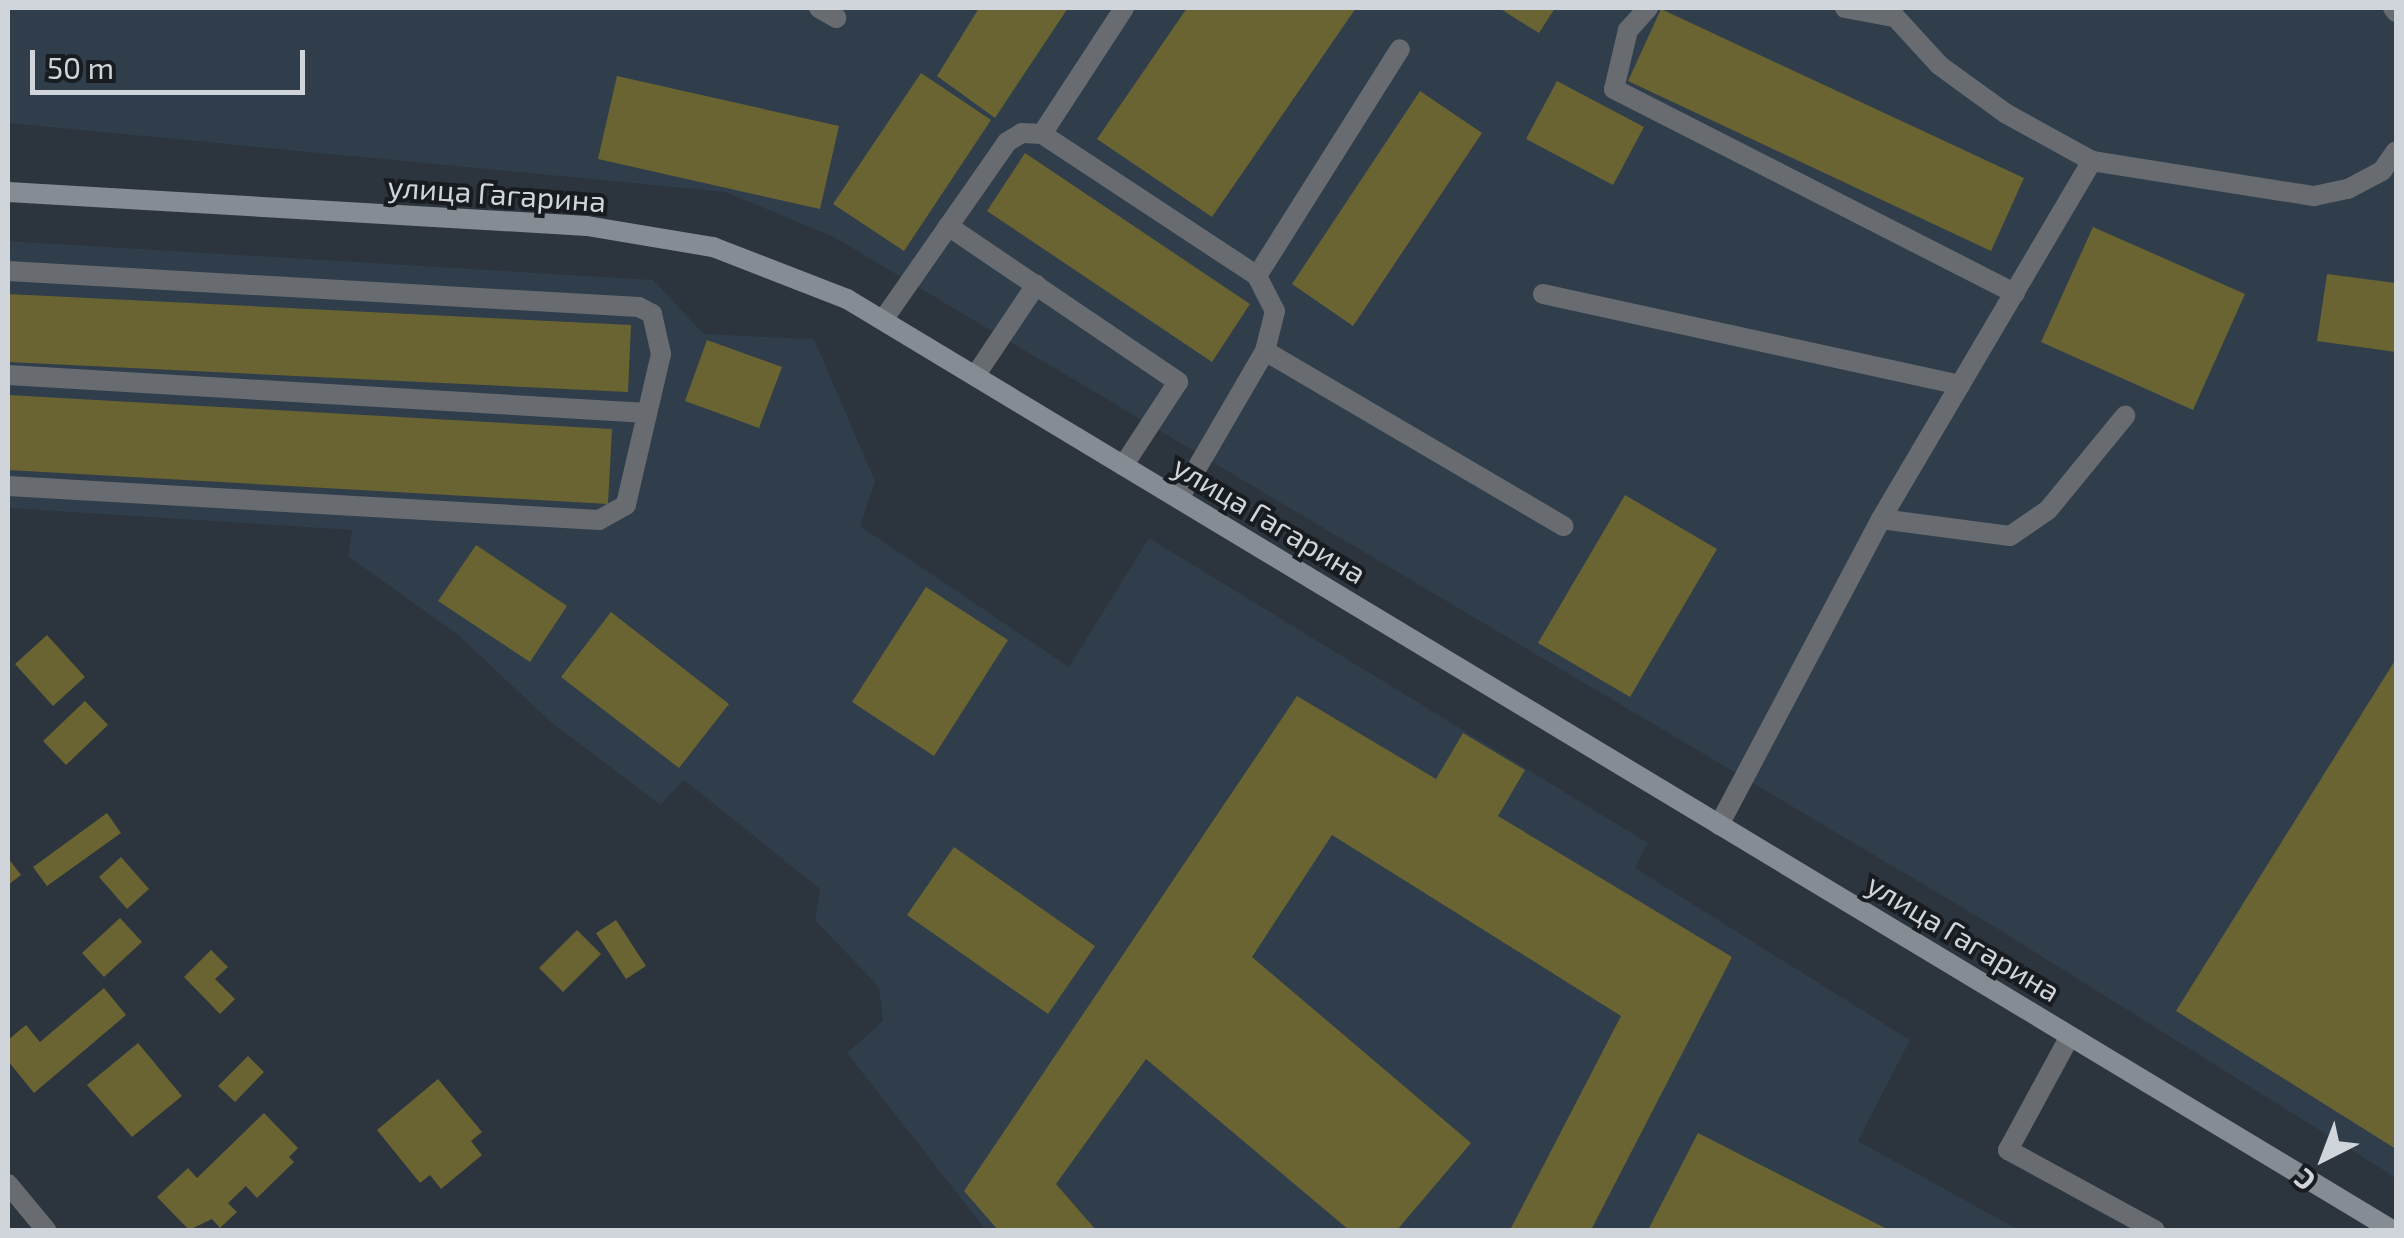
<!DOCTYPE html>
<meta charset="utf-8">
<style>
body{margin:0}
#map{position:relative;width:2404px;height:1238px;overflow:hidden;background:#2c343d;font-family:"Exo 2",sans-serif}
div>[style]{position:absolute}
.built>*{inset:0;background:#303d4b}
.building>*{inset:0;background:#696432}
.lane>*{height:20px;margin:-10px;padding:0 10px;transform-origin:10px;border-radius:10px;background:#686c71}
.street>*{height:20px;margin:-10px;padding:0 10px;transform-origin:10px;border-radius:10px;background:#686c71}
.secondary>*{height:20px;margin:-10px;padding:0 10px;transform-origin:10px;border-radius:10px;background:#858c93}
span{translate:-50% -50%;white-space:nowrap;text-align:center;line-height:1.15;-webkit-text-stroke:8px #181c20;paint-order:stroke}
.street-label{font-size:30px;color:#d0d5db}
.frame{position:absolute;inset:0;border:10px solid #d0d5db;pointer-events:none}
.north{position:absolute;left:2274px;top:1108px;width:100px;height:100px;-webkit-text-stroke:8px #181c20;paint-order:stroke;rotate:222deg;font-size:28px;font-weight:700;line-height:40px;text-align:center;color:#d0d5db}
.north::after{content:'';display:block;margin:auto;width:35px;height:45px;background:#d0d5db;clip-path:polygon(50% 0,100% 100%,50% 72%,0 100%)}
.scale{position:absolute;left:30px;top:50px;width:275px;height:45px;box-sizing:border-box;border:5px solid #d0d5db;border-top:0;padding-left:12px;font-size:30px;line-height:35px;white-space:nowrap;color:#d0d5db;-webkit-text-stroke:8px #181c20;paint-order:stroke}
</style>
<div id="map">
<div class="built">
<i style="clip-path:polygon(8px 8px,2396px 8px,2396px 1178px,1995px 927px,832px 236px,725px 192px,8px 123px)"></i>
<i style="clip-path:polygon(8px 241px,653px 280px,704px 334px,814px 339px,875px 481px,860px 526px,1069px 667px,1149px 538px,1648px 843px,1635px 868px,1910px 1040px,1858px 1141px,2019px 1230px,986px 1230px,847px 1053px,883px 1021px,879px 987px,815px 920px,820px 889px,684px 780px,660px 805px,551px 722px,458px 635px,348px 556px,352px 530px,8px 508px)"></i>
</div>
<div class="building">
<i style="clip-path:polygon(979px 8px,1068px 8px,995px 118px,937px 76px)"></i>
<i style="clip-path:polygon(1187px 8px,1356px 8px,1212px 217px,1097px 139px)"></i>
<i style="clip-path:polygon(1499px 8px,1555px 8px,1539px 33px)"></i>
<i style="clip-path:polygon(1661px 9px,2024px 178px,1991px 251px,1628px 81px)"></i>
<i style="clip-path:polygon(921px 73px,991px 120px,904px 251px,833px 204px)"></i>
<i style="clip-path:polygon(617px 76px,839px 126px,820px 209px,598px 159px)"></i>
<i style="clip-path:polygon(1557px 81px,1644px 127px,1613px 185px,1526px 139px)"></i>
<i style="clip-path:polygon(1420px 91px,1482px 133px,1353px 326px,1292px 284px)"></i>
<i style="clip-path:polygon(1025px 153px,1250px 304px,1212px 362px,987px 211px)"></i>
<i style="clip-path:polygon(2093px 227px,2245px 294px,2193px 410px,2041px 342px)"></i>
<i style="clip-path:polygon(2327px 274px,2396px 283px,2396px 352px,2317px 341px)"></i>
<i style="clip-path:polygon(8px 294px,631px 325px,628px 392px,8px 362px)"></i>
<i style="clip-path:polygon(707px 340px,782px 367px,759px 428px,685px 401px)"></i>
<i style="clip-path:polygon(8px 395px,612px 429px,608px 504px,8px 470px)"></i>
<i style="clip-path:polygon(1625px 495px,1717px 549px,1630px 697px,1538px 643px)"></i>
<i style="clip-path:polygon(476px 545px,567px 606px,530px 662px,438px 601px)"></i>
<i style="clip-path:polygon(926px 587px,1008px 640px,934px 756px,852px 702px)"></i>
<i style="clip-path:polygon(611px 612px,729px 704px,679px 768px,561px 677px)"></i>
<i style="clip-path:polygon(47px 635px,85px 677px,53px 706px,15px 664px)"></i>
<i style="clip-path:polygon(2396px 659px,2396px 1149px,2176px 1011px)"></i>
<i style="clip-path:polygon(1297px 696px,1436px 779px,1463px 733px,1525px 770px,1498px 816px,1732px 957px,1591px 1230px,1510px 1230px,1621px 1016px,1332px 835px,1252px 957px,1471px 1143px,1397px 1230px,1349px 1230px,1146px 1059px,1056px 1184px,1096px 1230px,998px 1230px,964px 1191px)"></i>
<i style="clip-path:polygon(85px 701px,108px 725px,66px 765px,43px 741px)"></i>
<i style="clip-path:polygon(107px 813px,121px 833px,47px 886px,33px 867px)"></i>
<i style="clip-path:polygon(954px 847px,1095px 946px,1048px 1014px,907px 915px)"></i>
<i style="clip-path:polygon(121px 857px,149px 889px,127px 909px,99px 877px)"></i>
<i style="clip-path:polygon(8px 858px,21px 875px,8px 885px)"></i>
<i style="clip-path:polygon(120px 918px,142px 942px,104px 977px,82px 953px)"></i>
<i style="clip-path:polygon(616px 920px,646px 966px,626px 979px,596px 933px)"></i>
<i style="clip-path:polygon(577px 930px,601px 954px,563px 992px,539px 968px)"></i>
<i style="clip-path:polygon(211px 950px,228px 967px,215px 979px,235px 999px,220px 1014px,184px 977px)"></i>
<i style="clip-path:polygon(104px 988px,126px 1015px,34px 1093px,8px 1061px,8px 1040px,26px 1025px,40px 1042px)"></i>
<i style="clip-path:polygon(138px 1043px,182px 1096px,132px 1137px,87px 1085px)"></i>
<i style="clip-path:polygon(248px 1056px,264px 1072px,235px 1102px,218px 1086px)"></i>
<i style="clip-path:polygon(438px 1079px,482px 1132px,471px 1141px,482px 1155px,441px 1189px,430px 1175px,420px 1183px,377px 1130px)"></i>
<i style="clip-path:polygon(264px 1113px,298px 1148px,289px 1157px,294px 1162px,257px 1198px,246px 1186px,228px 1203px,237px 1212px,220px 1228px,212px 1219px,189px 1230px,157px 1197px,188px 1168px,197px 1178px)"></i>
<i style="clip-path:polygon(1698px 1133px,1889px 1230px,1648px 1230px)"></i>
</div>
<div class="lane">
<i style="left:819px;top:8px;width:20px;rotate:30deg"></i>
<i style="left:1648px;top:8px;width:30px;rotate:132deg"></i>
<i style="left:1628px;top:30px;width:61px;rotate:103.3deg"></i>
<i style="left:1614px;top:89px;width:450px;rotate:27deg"></i>
<i style="left:1845px;top:8px;width:49px;rotate:10.6deg"></i>
<i style="left:1887px;top:8px;width:77px;rotate:47.6deg"></i>
<i style="left:1939px;top:65px;width:82px;rotate:36deg"></i>
<i style="left:2005px;top:113px;width:99px;rotate:28.9deg"></i>
<i style="left:2092px;top:161px;width:225px;rotate:9deg"></i>
<i style="left:2314px;top:196px;width:35px;rotate:-12deg"></i>
<i style="left:2348px;top:189px;width:38px;rotate:-28deg"></i>
<i style="left:2382px;top:171px;width:24px;rotate:-55deg"></i>
<i style="left:2393px;top:8px;width:5px;rotate:53deg"></i>
<i style="left:1042px;top:134px;width:150px;rotate:-56.9deg"></i>
<i style="left:948px;top:226px;width:278px;rotate:34.1deg"></i>
<i style="left:1178px;top:382px;width:100px;rotate:123.2deg"></i>
<i style="left:8px;top:271px;width:632px;rotate:3.27deg"></i>
<i style="left:639px;top:307px;width:15px;rotate:28deg"></i>
<i style="left:652px;top:314px;width:41px;rotate:77.3deg"></i>
<i style="left:661px;top:354px;width:155px;rotate:103.1deg"></i>
<i style="left:626px;top:505px;width:31px;rotate:151deg"></i>
<i style="left:599px;top:520px;width:592px;rotate:-176.71deg"></i>
<i style="left:1257px;top:276px;width:268px;rotate:-57.8deg"></i>
<i style="left:1543px;top:294px;width:427px;rotate:12.3deg"></i>
<i style="left:883px;top:320px;width:217px;rotate:-55.1deg"></i>
<i style="left:1007px;top:142px;width:17px;rotate:-31deg"></i>
<i style="left:1022px;top:133px;width:20px;rotate:3deg"></i>
<i style="left:1042px;top:134px;width:258px;rotate:33.4deg"></i>
<i style="left:1257px;top:276px;width:39px;rotate:63deg"></i>
<i style="left:1275px;top:311px;width:41px;rotate:104deg"></i>
<i style="left:1265px;top:351px;width:171px;rotate:120.2deg"></i>
<i style="left:1265px;top:351px;width:346px;rotate:30.4deg"></i>
<i style="left:8px;top:375px;width:640px;rotate:3.4deg"></i>
<i style="left:975px;top:376px;width:110px;rotate:-56.2deg"></i>
<i style="left:1881px;top:519px;width:416px;rotate:-59.5deg"></i>
<i style="left:1719px;top:825px;width:346px;rotate:-62.1deg"></i>
<i style="left:1881px;top:519px;width:130px;rotate:7.5deg"></i>
<i style="left:2010px;top:536px;width:46px;rotate:-34.4deg"></i>
<i style="left:2048px;top:510px;width:122px;rotate:-50.7deg"></i>
<i style="left:2070px;top:1036px;width:130px;rotate:118.5deg"></i>
<i style="left:2008px;top:1150px;width:167px;rotate:28.6deg"></i>
</div>
<div class="street">
<i style="left:8px;top:1184px;width:60px;rotate:50.4deg"></i>
</div>
<div class="secondary">
<i style="left:8px;top:192px;width:580px;rotate:3.36deg"></i>
<i style="left:587px;top:226px;width:128px;rotate:9.5deg"></i>
<i style="left:713px;top:247px;width:144px;rotate:21.2deg"></i>
<i style="left:847px;top:299px;width:1804px;rotate:31.07deg"></i>
</div>
<div class="street-label">
<span style="left:497px;top:193px;rotate:4deg">улица Гагарина</span>
<span style="left:1270px;top:519px;rotate:31deg">улица Гагарина</span>
<span style="left:1964px;top:937px;rotate:31deg">улица Гагарина</span>
</div>
<div class="frame"></div>
<div class="north">С</div>
<div class="scale">50 m</div>
</div>
